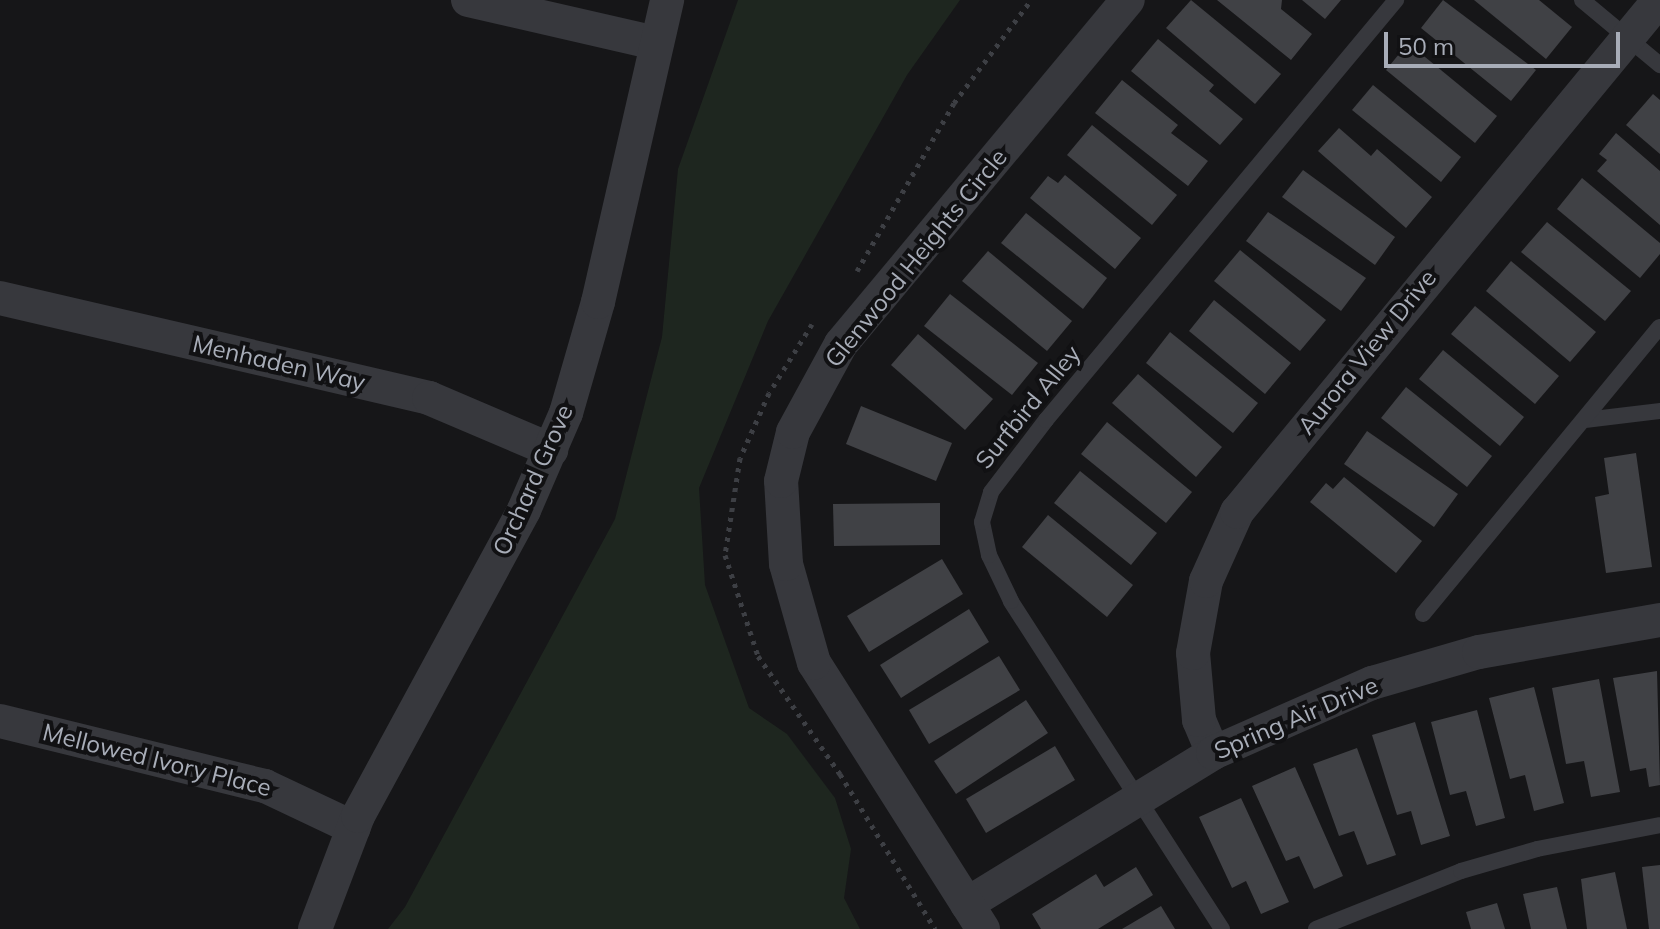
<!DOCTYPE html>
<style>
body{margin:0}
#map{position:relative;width:1660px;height:929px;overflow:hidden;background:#161618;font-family:Mulish,sans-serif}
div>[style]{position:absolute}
.green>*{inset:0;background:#1e261f}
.building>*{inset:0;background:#404145}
.path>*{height:5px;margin-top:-2.5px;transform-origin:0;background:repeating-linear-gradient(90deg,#3d3f44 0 4px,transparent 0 10px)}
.lane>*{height:16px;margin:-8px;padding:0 8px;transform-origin:8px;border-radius:8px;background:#37383d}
.street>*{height:34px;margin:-17px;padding:0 17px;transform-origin:17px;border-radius:17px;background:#37383d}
span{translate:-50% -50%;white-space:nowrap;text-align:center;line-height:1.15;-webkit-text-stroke:8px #111113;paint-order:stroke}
.street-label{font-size:24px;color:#a8adb8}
.scale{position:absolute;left:1384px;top:32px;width:236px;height:36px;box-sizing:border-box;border:4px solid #a8adb8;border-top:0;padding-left:10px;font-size:24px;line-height:28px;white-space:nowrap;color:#a8adb8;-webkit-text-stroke:6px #111113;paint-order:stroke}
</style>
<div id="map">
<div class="green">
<i style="clip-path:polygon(738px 0,960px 0,907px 75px,768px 321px,699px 488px,705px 585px,749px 708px,787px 734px,835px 798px,851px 849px,844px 898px,860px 929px,388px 929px,405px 907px,615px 519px,662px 337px,678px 169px)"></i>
</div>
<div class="building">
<i style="clip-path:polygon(1191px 0,1281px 74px,1255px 104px,1166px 28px)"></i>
<i style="clip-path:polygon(1217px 0,1282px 0,1281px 9px,1312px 34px,1291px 60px)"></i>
<i style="clip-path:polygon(1302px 0,1341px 0,1325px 19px)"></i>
<i style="clip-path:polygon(1443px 0,1536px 70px,1511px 101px,1421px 28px)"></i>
<i style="clip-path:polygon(1474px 0,1539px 0,1572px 27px,1546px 59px)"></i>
<i style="clip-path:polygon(1158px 39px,1214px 85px,1209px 91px,1243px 119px,1220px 145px,1131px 71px)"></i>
<i style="clip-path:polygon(1408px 43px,1497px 116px,1475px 143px,1386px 70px)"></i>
<i style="clip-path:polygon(1122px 80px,1178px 125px,1171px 133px,1208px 161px,1188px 186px,1095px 113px)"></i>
<i style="clip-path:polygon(1373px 85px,1461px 157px,1441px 182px,1352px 110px)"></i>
<i style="clip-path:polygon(1653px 94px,1660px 100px,1660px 154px,1626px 125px)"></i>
<i style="clip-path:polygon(1092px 125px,1177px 195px,1152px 225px,1067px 155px)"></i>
<i style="clip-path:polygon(1339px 128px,1371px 156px,1377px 149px,1432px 197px,1406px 228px,1318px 151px)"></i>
<i style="clip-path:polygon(1616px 133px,1660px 171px,1660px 225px,1597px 171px,1607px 160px,1599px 154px)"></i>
<i style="clip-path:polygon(1303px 170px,1395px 237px,1375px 265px,1282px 197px)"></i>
<i style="clip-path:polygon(1065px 175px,1141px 238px,1115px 269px,1030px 198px,1048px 176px,1058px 183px)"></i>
<i style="clip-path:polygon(1582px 178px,1660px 243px,1660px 254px,1640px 278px,1557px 209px)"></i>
<i style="clip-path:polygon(1268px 212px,1366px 278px,1341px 311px,1246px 241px)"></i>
<i style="clip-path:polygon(1026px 213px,1107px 278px,1083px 309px,1001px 243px)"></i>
<i style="clip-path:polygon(1547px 222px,1631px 291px,1605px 321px,1521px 252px)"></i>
<i style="clip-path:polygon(1240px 250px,1326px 320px,1300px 351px,1214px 281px)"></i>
<i style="clip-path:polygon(988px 251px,1072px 321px,1047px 351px,962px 281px)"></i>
<i style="clip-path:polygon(1511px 261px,1596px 332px,1570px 362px,1486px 291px)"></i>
<i style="clip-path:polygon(950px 294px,1038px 363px,1012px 395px,924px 326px)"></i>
<i style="clip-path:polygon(1214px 300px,1291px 363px,1265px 394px,1189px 331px)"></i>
<i style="clip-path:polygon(1475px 306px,1559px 376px,1535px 404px,1451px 334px)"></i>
<i style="clip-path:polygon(1170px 332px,1258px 403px,1233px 433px,1146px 363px)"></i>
<i style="clip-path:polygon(918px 334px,993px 399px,965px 430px,891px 365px)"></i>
<i style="clip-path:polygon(1443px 350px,1524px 417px,1500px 446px,1419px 379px)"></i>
<i style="clip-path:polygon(1138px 374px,1222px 447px,1196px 477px,1112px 403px)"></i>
<i style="clip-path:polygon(1406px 387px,1492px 456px,1467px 487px,1381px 418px)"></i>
<i style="clip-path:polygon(861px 406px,952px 443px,936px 481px,846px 444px)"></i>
<i style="clip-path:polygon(1107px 422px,1192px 492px,1166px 523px,1081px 454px)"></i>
<i style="clip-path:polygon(1367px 431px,1458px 494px,1434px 527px,1344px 464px)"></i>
<i style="clip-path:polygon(1636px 453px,1652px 567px,1606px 573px,1595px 497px,1609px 494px,1604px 458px)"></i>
<i style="clip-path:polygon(1080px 471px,1157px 533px,1131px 565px,1054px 503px)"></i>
<i style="clip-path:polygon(1344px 477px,1422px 541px,1396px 573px,1310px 502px,1326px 483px,1333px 489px)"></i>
<i style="clip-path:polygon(940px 503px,940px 545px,834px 546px,833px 504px)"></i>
<i style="clip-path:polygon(1048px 515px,1133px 585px,1107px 617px,1022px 547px)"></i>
<i style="clip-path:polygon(942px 559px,963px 594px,869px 652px,847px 616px)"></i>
<i style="clip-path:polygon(969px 609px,989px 642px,901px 698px,880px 665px)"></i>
<i style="clip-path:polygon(999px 656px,1020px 690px,929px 744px,909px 710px)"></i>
<i style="clip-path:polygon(1657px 671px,1660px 785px,1649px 787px,1646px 768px,1630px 771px,1613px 678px)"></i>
<i style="clip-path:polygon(1599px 679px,1620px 792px,1591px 797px,1584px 761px,1566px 764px,1552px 688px)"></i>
<i style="clip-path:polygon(1534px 687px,1564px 803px,1534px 811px,1525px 775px,1510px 779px,1489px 698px)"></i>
<i style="clip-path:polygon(1026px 700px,1048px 733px,956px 794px,934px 761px)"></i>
<i style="clip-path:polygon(1477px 710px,1505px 818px,1476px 826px,1466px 791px,1450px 795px,1431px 722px)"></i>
<i style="clip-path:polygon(1415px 722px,1450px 836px,1421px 845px,1411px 811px,1397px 815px,1372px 735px)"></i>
<i style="clip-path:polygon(1055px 746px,1075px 780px,986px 833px,966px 799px)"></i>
<i style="clip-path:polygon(1357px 748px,1396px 855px,1367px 865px,1354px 831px,1339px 836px,1313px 764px)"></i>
<i style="clip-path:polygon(1295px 767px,1343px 876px,1314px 889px,1299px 856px,1286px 861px,1252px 786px)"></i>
<i style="clip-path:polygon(1241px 798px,1289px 902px,1261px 914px,1246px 881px,1232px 888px,1199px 817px)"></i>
<i style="clip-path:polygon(1660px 865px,1660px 929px,1649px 929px,1642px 867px)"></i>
<i style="clip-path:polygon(1136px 867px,1153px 895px,1098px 929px,1041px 929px,1032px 914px,1096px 874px,1104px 887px)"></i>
<i style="clip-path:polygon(1615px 872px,1627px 929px,1587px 929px,1581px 879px)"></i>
<i style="clip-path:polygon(1557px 887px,1567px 929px,1531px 929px,1523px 894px)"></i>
<i style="clip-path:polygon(1497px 903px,1505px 929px,1471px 929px,1466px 912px)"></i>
<i style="clip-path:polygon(1161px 906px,1175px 929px,1122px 929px)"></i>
</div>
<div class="path">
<i style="left:857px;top:271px;width:194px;rotate:-60deg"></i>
<i style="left:954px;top:103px;width:129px;rotate:-53.2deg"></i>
<i style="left:812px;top:324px;width:81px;rotate:121.9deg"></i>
<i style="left:769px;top:393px;width:71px;rotate:114deg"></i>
<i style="left:740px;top:458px;width:98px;rotate:98.8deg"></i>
<i style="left:725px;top:555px;width:106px;rotate:71.9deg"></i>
<i style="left:758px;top:656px;width:144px;rotate:55.2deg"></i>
<i style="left:840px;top:774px;width:182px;rotate:58.5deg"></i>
</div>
<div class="lane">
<i style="left:1582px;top:0;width:102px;rotate:39.8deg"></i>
<i style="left:1585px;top:420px;width:76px;rotate:-6.8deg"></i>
<i style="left:1423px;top:614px;width:372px;rotate:-50.5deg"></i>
<i style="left:1222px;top:929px;width:390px;rotate:-122.8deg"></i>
<i style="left:1011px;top:601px;width:51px;rotate:-115.6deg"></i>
<i style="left:989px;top:555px;width:34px;rotate:-102deg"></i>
<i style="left:982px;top:522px;width:31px;rotate:-73deg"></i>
<i style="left:991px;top:492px;width:91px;rotate:-52.6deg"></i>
<i style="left:1046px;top:420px;width:547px;rotate:-50.19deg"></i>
<i style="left:1316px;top:929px;width:156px;rotate:-21.8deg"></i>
<i style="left:1461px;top:871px;width:79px;rotate:-16.1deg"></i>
<i style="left:1537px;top:849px;width:125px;rotate:-11deg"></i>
</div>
<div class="street">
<i style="left:468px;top:0;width:193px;rotate:12.9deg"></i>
<i style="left:0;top:298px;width:441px;rotate:13.1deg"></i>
<i style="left:429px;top:398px;width:133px;rotate:23.1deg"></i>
<i style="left:0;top:721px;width:273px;rotate:13.8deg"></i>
<i style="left:265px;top:786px;width:98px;rotate:25.3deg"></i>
<i style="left:1213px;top:753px;width:36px;rotate:-113deg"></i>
<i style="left:1199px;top:720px;width:67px;rotate:-95.1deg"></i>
<i style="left:1193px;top:653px;width:73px;rotate:-79.8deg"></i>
<i style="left:1206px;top:581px;width:76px;rotate:-65.8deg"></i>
<i style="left:1237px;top:512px;width:663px;rotate:-50.5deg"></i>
<i style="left:967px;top:904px;width:289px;rotate:-31.5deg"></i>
<i style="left:1213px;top:753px;width:174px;rotate:-23.8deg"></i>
<i style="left:1372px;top:683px;width:111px;rotate:-16.2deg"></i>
<i style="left:1479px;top:652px;width:184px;rotate:-10deg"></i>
<i style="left:315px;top:929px;width:121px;rotate:-69.2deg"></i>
<i style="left:358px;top:816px;width:348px;rotate:-61.5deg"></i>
<i style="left:524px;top:510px;width:106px;rotate:-66.6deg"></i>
<i style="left:566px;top:413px;width:116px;rotate:-73.9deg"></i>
<i style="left:598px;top:302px;width:310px;rotate:-77.1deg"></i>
<i style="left:983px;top:929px;width:315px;rotate:-122.4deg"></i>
<i style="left:814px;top:663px;width:103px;rotate:-105.8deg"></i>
<i style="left:786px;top:564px;width:83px;rotate:-93.4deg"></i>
<i style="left:781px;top:481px;width:50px;rotate:-76.2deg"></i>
<i style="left:793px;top:432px;width:100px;rotate:-61.4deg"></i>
<i style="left:841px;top:344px;width:448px;rotate:-50.2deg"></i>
</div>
<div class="street-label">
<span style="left:916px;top:258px;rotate:-51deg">Glenwood Heights Circle</span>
<span style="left:1367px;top:352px;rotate:-51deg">Aurora View Drive</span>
<span style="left:279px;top:363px;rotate:13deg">Menhaden Way</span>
<span style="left:1028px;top:407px;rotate:-51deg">Surfbird Alley</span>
<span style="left:533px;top:480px;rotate:-66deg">Orchard Grove</span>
<span style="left:1296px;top:718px;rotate:-23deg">Spring Air Drive</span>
<span style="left:157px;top:760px;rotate:14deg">Mellowed Ivory Place</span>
</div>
<div class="scale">50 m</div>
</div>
